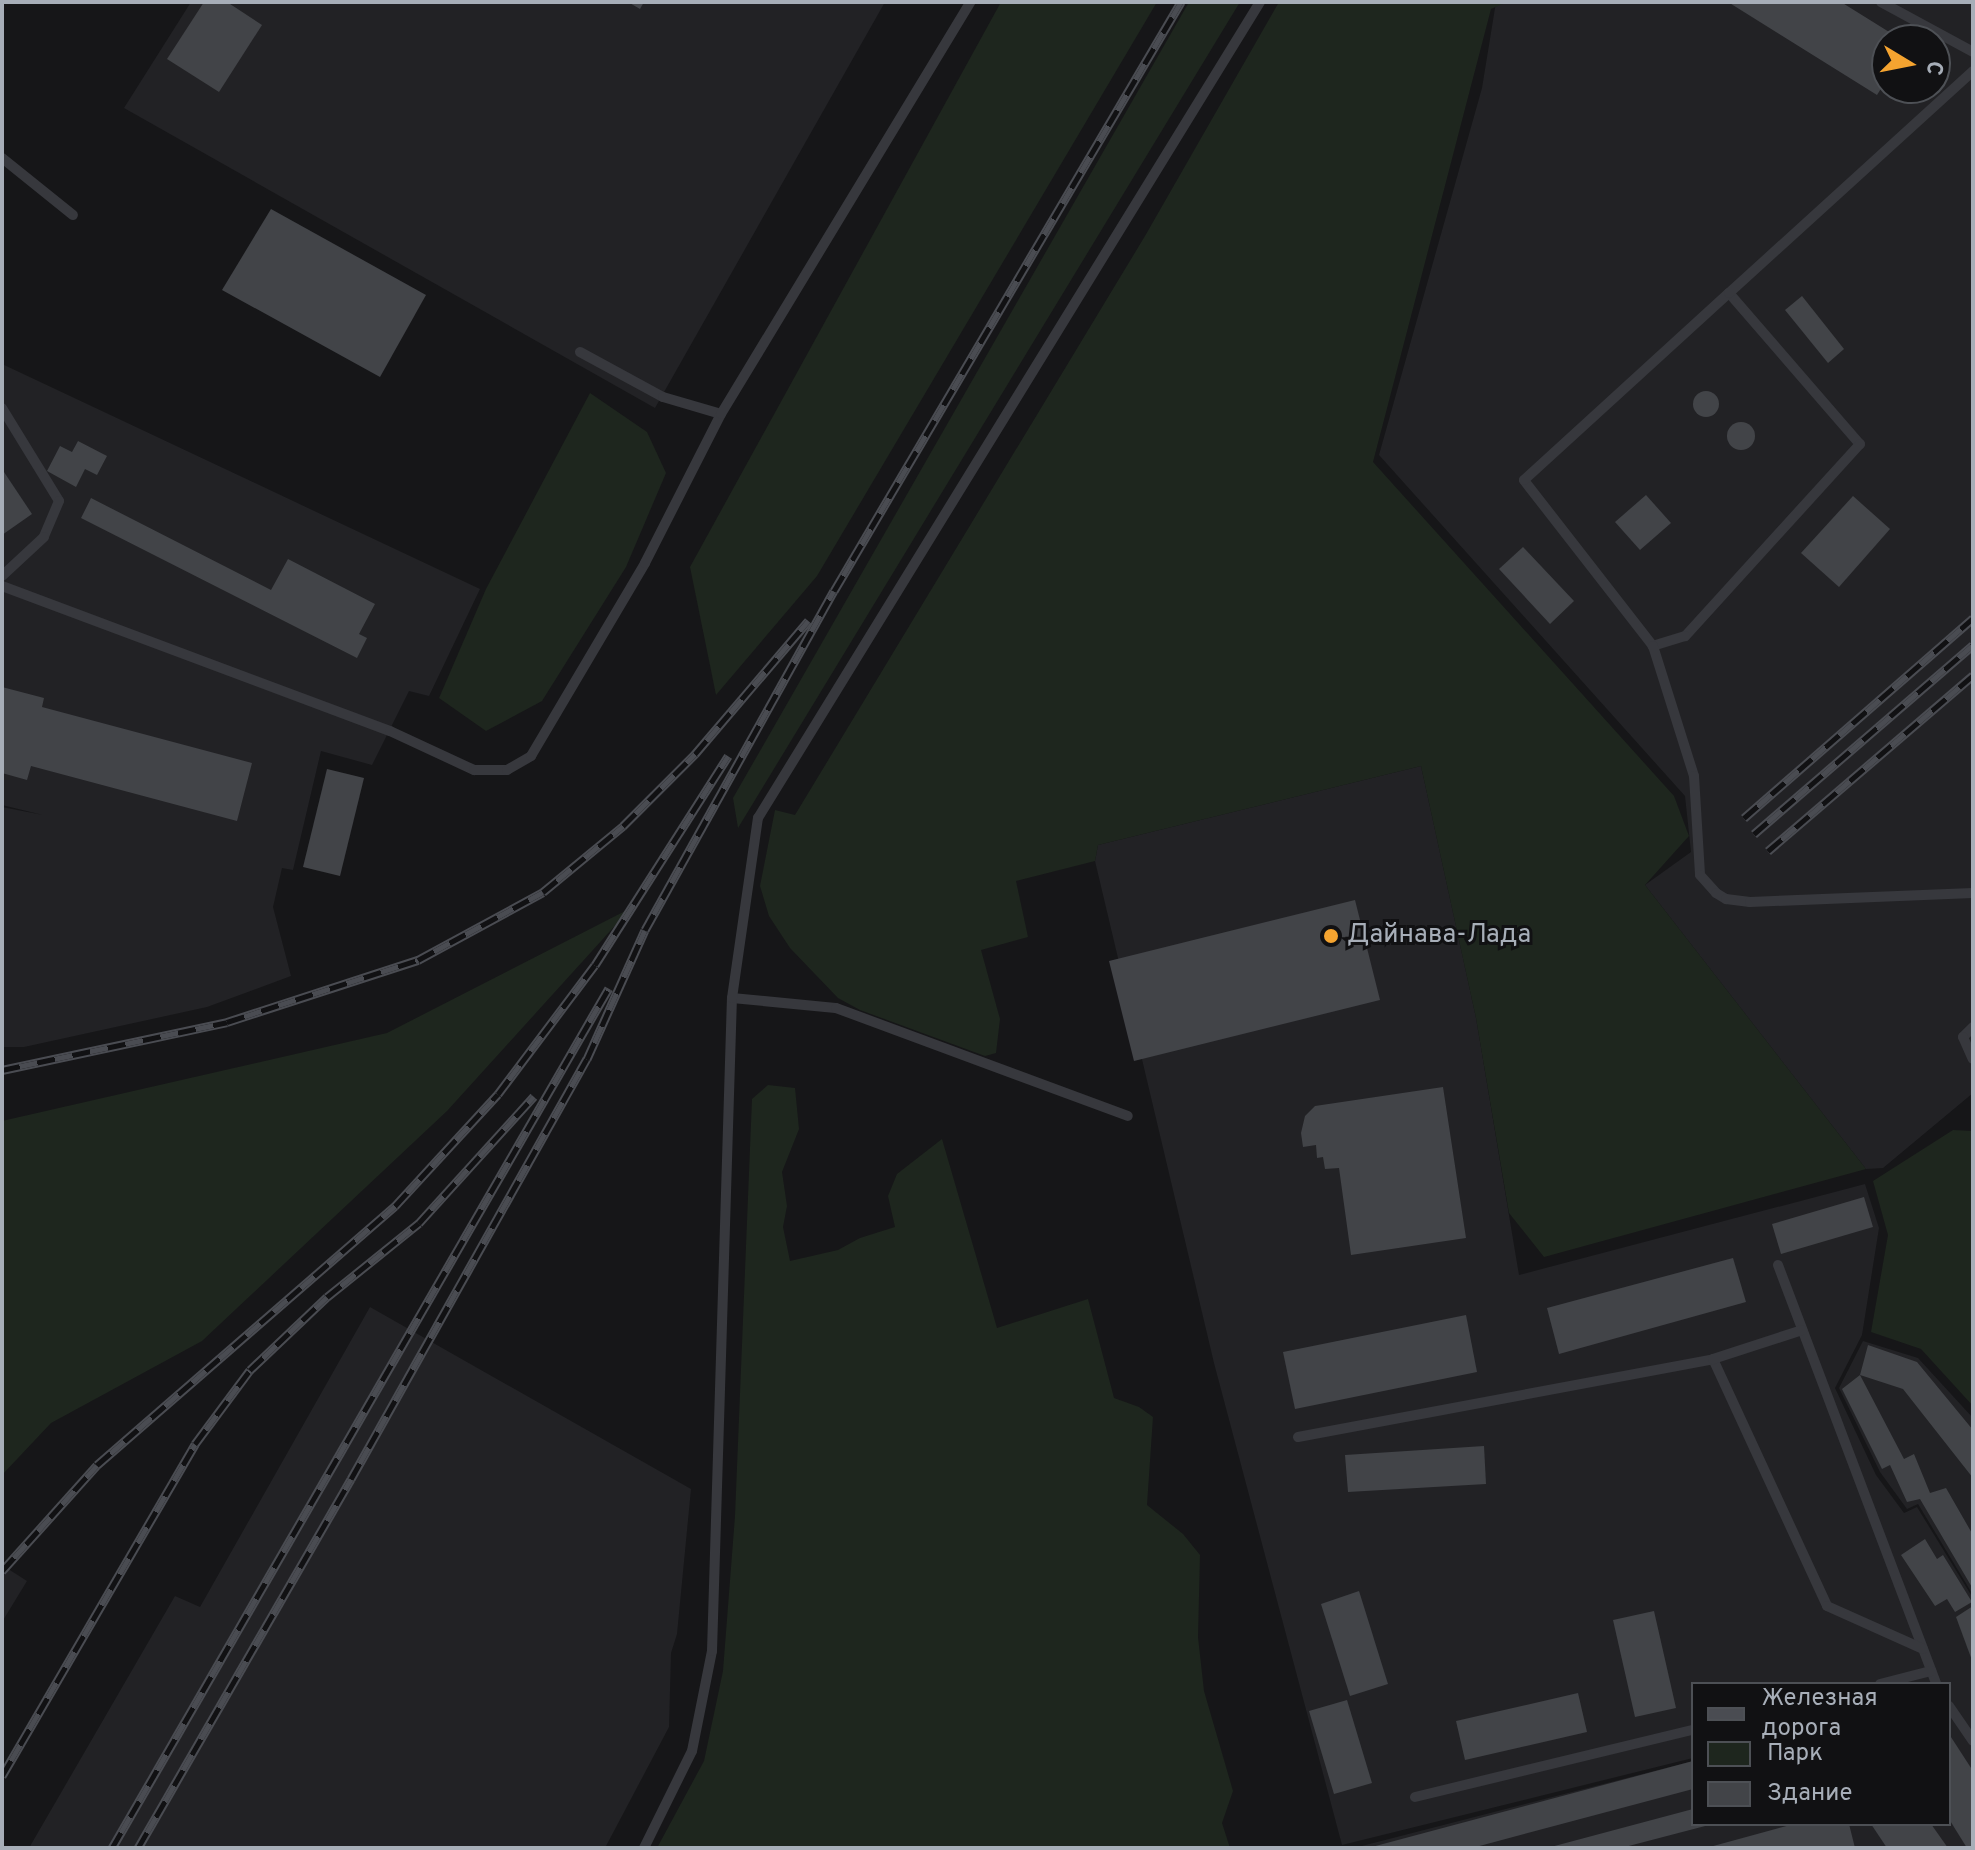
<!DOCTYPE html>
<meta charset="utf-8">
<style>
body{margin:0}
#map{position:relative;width:1975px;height:1850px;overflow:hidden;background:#161618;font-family:Overpass,sans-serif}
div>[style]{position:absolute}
.built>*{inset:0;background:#222225}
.green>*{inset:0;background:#1e261e}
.building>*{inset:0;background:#424448}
.round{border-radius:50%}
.lane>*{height:10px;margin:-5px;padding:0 5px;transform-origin:5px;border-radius:5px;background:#37383d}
.rail>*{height:9px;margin-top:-4.5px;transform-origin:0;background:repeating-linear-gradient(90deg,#111113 0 18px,#4a4c52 0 36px);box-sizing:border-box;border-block:2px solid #4a4c52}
.dots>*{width:22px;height:22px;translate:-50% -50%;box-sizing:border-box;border:4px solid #111113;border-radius:50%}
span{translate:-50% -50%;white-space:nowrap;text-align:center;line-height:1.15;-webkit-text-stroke:6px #111113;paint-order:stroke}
.poi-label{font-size:26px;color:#a7aeb8}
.left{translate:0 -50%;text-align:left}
.frame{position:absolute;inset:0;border:4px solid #a7aeb8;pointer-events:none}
.legend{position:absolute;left:1691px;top:1682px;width:260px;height:144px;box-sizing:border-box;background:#111113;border:2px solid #4d5055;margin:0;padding:10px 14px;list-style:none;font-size:24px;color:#a7aeb8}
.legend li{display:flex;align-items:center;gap:16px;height:40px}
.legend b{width:40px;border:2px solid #4d5055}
.north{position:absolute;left:1871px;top:24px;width:80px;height:80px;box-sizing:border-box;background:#111113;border:2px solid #4d5055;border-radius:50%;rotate:100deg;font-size:22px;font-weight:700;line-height:32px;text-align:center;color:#a7aeb8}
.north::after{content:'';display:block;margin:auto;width:28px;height:36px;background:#f5a430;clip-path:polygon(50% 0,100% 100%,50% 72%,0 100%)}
</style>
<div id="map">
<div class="built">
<i style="clip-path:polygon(191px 2px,885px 2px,655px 408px,124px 108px)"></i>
<i style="clip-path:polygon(evenodd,1496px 2px,1973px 2px,1973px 1093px,1883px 1168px,1866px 1169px,1645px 885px,1691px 852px,1685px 796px,1379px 455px,1482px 88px,1496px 2px,1887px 40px,1935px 40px,1935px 88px,1887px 88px,1887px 40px)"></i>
<i style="clip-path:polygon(2px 364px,480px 589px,429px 696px,409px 691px,372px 765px,321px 751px,293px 870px,282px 868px,273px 907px,291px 976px,207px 1007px,24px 1047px,2px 1047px,2px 807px,43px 815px,2px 805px)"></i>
<i style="clip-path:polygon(1421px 766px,1476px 1018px,1519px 1275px,1865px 1184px,1879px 1228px,1862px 1335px,1835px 1388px,1876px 1475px,1904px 1513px,1917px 1507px,1973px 1598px,1973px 1848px,1354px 1848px,1693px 1761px,1693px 1824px,1949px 1824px,1949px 1684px,1693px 1684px,1693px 1758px,1342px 1845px,1214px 1363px,1095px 861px,1098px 845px)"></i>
<i style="clip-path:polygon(370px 1307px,691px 1489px,677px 1634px,671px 1653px,669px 1727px,605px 1848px,29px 1848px,175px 1596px,200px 1607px)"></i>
<i style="clip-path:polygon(1863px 1341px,1918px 1358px,1973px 1418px,1973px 1595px,1918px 1504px,1907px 1509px,1880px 1472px,1839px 1388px)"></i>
<i style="clip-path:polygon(2px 1565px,27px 1581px,2px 1622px)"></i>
</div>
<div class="green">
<i style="clip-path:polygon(1001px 2px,1157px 2px,817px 576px,716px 695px,690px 567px)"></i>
<i style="clip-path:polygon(1189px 2px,1240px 2px,738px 828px,733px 798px)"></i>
<i style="clip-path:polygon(1279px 2px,1507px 2px,1491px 9px,1373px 462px,1674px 796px,1689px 836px,1645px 885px,1866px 1169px,1544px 1257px,1509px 1213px,1476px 1018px,1421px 766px,1098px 845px,1095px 861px,1016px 881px,1028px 937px,981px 950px,1000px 1019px,996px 1053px,985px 1056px,860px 1010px,838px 998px,790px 948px,769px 916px,760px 886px,775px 810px,795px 815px,1145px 236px)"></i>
<i style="clip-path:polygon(590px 393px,647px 432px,666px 473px,626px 567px,542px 701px,486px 731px,439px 698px,486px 589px)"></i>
<i style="clip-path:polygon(631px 908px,447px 1111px,202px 1341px,51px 1423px,2px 1475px,2px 1121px,387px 1033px)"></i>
<i style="clip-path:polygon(768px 1085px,795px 1088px,799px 1129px,782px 1172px,787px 1206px,783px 1227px,790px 1261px,838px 1250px,860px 1238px,895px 1227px,888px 1196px,897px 1174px,942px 1139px,997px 1328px,1088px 1299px,1114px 1398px,1139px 1407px,1153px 1417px,1147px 1505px,1183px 1534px,1200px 1555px,1198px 1637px,1204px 1691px,1233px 1791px,1222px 1823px,1230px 1848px,657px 1848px,704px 1761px,723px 1671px,735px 1516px,752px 1099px)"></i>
<i style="clip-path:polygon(1953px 1130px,1973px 1131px,1973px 1406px,1921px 1349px,1871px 1332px,1888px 1235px,1873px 1181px)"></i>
</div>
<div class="building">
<i style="clip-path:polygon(204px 2px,227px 2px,262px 25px,219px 92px,167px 59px)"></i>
<i style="clip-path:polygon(628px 2px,644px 2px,640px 9px)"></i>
<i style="clip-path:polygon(1728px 2px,1841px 2px,1902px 40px,1887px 40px,1887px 79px,1877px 95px)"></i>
<i style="clip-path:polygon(271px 209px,426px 295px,380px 377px,222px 290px)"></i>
<i style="clip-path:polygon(1802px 296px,1844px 349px,1828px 363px,1785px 310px)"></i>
<i class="round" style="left:1693px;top:391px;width:26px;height:26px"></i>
<i class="round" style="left:1727px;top:422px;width:28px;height:28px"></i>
<i style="clip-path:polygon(78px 441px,107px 456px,97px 475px,85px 469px,76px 487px,47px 471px,60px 446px,72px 452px)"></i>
<i style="clip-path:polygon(2px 469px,32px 514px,2px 535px)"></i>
<i style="clip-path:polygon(1646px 495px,1671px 523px,1640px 550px,1615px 522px)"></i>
<i style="clip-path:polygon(1853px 496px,1890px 529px,1839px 587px,1801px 553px)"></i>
<i style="clip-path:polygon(91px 498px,271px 590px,288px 559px,375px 604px,359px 634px,367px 638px,357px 658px,81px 518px)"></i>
<i style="clip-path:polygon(1523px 547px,1574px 601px,1550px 624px,1499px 569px)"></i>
<i style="clip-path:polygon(2px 687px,44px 698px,42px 707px,252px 763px,237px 821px,31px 766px,27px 780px,2px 773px)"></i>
<i style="clip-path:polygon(327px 769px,364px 778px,340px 876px,303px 867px)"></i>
<i style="clip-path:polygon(1355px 900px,1380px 1000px,1134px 1061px,1109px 961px)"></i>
<i style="clip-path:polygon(1443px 1087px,1466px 1238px,1351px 1255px,1339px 1168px,1325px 1169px,1323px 1157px,1317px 1158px,1316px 1145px,1303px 1147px,1301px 1133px,1305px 1116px,1315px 1106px)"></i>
<i style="clip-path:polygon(1864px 1197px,1873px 1227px,1781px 1254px,1772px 1224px)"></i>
<i style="clip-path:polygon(1733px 1258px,1746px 1302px,1559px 1354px,1547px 1308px)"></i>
<i style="clip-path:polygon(1466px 1315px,1477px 1372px,1295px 1409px,1283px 1352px)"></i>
<i style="clip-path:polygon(1868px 1345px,1917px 1362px,1973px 1430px,1973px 1478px,1903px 1389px,1860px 1375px)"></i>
<i style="clip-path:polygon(1860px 1375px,1904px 1459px,1914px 1454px,1930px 1493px,1946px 1488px,1973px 1535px,1973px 1589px,1920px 1499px,1907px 1502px,1890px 1465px,1882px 1469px,1842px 1389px)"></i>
<i style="clip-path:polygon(1484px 1446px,1486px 1484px,1348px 1492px,1345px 1455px)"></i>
<i style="clip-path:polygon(1925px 1539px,1937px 1559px,1943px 1555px,1972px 1602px,1955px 1612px,1947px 1599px,1935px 1606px,1901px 1555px)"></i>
<i style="clip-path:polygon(1359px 1591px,1388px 1684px,1350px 1696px,1321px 1604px)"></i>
<i style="clip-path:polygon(1973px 1606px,1973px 1663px,1956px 1617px)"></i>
<i style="clip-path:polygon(1654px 1611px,1676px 1708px,1635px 1717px,1613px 1620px)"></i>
<i style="clip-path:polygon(1578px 1693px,1587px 1732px,1465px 1760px,1456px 1721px)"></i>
<i style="clip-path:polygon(1347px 1700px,1372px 1783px,1334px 1794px,1309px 1711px)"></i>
<i style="clip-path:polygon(1949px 1734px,1973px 1771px,1973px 1848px,1967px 1848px,1949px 1819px)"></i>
<i style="clip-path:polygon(1693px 1761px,1693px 1789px,1472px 1848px,1368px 1848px)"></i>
<i style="clip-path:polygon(1693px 1809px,1693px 1824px,1709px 1825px,1621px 1848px,1547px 1848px)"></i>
<i style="clip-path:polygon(1794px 1824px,1849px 1824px,1855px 1848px,1706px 1848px)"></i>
<i style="clip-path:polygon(1871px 1824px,1931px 1824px,1948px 1848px,1887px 1848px)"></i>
</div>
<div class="lane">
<i style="left:1881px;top:2px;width:105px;rotate:28.5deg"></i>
<i style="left:2px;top:158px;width:91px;rotate:38.8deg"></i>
<i style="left:1729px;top:293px;width:200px;rotate:49.1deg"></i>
<i style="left:1860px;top:444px;width:260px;rotate:132.3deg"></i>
<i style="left:1685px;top:636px;width:34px;rotate:163deg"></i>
<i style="left:1653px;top:646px;width:210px;rotate:-127.9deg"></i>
<i style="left:1524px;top:480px;width:277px;rotate:-42.4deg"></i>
<i style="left:1729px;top:293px;width:330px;rotate:-42.3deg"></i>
<i style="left:580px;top:352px;width:94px;rotate:28.5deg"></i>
<i style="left:663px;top:397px;width:60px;rotate:16.3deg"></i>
<i style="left:2px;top:408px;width:109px;rotate:58.5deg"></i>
<i style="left:59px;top:501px;width:39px;rotate:113deg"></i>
<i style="left:44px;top:537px;width:57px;rotate:137.1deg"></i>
<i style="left:2px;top:586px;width:414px;rotate:20.5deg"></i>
<i style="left:390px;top:731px;width:93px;rotate:24.9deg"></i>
<i style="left:474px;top:770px;width:33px"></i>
<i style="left:507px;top:770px;width:28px;rotate:-30deg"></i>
<i style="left:531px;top:756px;width:224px;rotate:-59.4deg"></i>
<i style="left:645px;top:563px;width:167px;rotate:-63deg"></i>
<i style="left:721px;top:414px;width:482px;rotate:-58.8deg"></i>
<i style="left:1653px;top:646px;width:136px;rotate:72.5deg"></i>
<i style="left:1694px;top:776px;width:99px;rotate:86.5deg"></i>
<i style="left:1700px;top:875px;width:24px;rotate:48deg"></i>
<i style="left:1716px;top:893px;width:12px;rotate:31deg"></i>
<i style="left:1726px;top:899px;width:24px;rotate:7deg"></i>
<i style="left:1750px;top:902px;width:223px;rotate:-2.3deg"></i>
<i style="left:732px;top:998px;width:104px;rotate:5.5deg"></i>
<i style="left:836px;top:1008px;width:311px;rotate:20.3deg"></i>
<i style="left:1973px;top:1027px;width:14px;rotate:135deg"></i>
<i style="left:1963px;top:1037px;width:24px;rotate:66deg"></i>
<i style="left:1778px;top:1265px;width:448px;rotate:69.3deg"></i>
<i style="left:1713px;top:1359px;width:272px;rotate:65.2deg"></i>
<i style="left:1827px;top:1606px;width:105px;rotate:24.1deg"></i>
<i style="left:1298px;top:1437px;width:422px;rotate:-10.6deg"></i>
<i style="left:1713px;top:1359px;width:94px;rotate:-18deg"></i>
<i style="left:1880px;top:1684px;width:53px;rotate:-14.3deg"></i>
<i style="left:1949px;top:1706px;width:42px;rotate:55.6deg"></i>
<i style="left:1415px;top:1797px;width:286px;rotate:-13.6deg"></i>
<i style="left:644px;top:1848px;width:108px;rotate:-63.7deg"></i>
<i style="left:692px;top:1751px;width:102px;rotate:-78.7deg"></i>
<i style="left:712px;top:1651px;width:653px;rotate:-88.25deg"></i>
<i style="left:732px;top:998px;width:182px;rotate:-81.8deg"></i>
<i style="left:758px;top:818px;width:958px;rotate:-58.4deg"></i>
</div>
<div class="rail">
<i style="left:1744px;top:818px;width:304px;rotate:-41.1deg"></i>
<i style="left:1754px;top:834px;width:289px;rotate:-40.8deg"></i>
<i style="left:1768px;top:851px;width:270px;rotate:-40.6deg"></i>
<i style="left:2px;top:1070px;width:230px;rotate:-12deg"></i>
<i style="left:227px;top:1022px;width:201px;rotate:-18deg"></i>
<i style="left:418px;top:960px;width:142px;rotate:-28.5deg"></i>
<i style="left:543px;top:892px;width:104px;rotate:-39.5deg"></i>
<i style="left:623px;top:826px;width:102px;rotate:-45deg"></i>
<i style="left:695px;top:754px;width:175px;rotate:-49.6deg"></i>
<i style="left:2px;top:1571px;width:142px;rotate:-48.1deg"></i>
<i style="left:97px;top:1465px;width:395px;rotate:-41deg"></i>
<i style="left:395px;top:1206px;width:152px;rotate:-47.4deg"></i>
<i style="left:498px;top:1094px;width:161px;rotate:-53.1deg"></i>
<i style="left:595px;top:965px;width:248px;rotate:-57.5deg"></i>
<i style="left:2px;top:1776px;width:384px;rotate:-59.8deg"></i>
<i style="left:195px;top:1444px;width:92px;rotate:-53.4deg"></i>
<i style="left:250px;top:1370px;width:106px;rotate:-43.5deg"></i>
<i style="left:327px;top:1297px;width:118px;rotate:-38.8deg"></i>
<i style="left:419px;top:1223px;width:171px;rotate:-47.8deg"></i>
<i style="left:112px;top:1848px;width:993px;rotate:-59.98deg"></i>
<i style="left:138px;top:1848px;width:426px;rotate:-60deg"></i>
<i style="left:351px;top:1479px;width:482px;rotate:-60.7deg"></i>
<i style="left:587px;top:1059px;width:141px;rotate:-65.8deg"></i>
<i style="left:645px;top:930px;width:388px;rotate:-60.9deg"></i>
<i style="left:834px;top:591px;width:684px;rotate:-59.5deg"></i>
</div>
<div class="dots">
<i style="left:1331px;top:936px;background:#f5a430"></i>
</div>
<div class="poi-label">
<span class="left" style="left:1347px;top:936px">Дайнава-Лада</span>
</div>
<div class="frame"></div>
<ul class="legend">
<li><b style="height:10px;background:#4a4c52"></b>Железная дорога</li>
<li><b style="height:22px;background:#1e261e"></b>Парк</li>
<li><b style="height:22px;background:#424448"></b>Здание</li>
</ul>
<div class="north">С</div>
</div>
